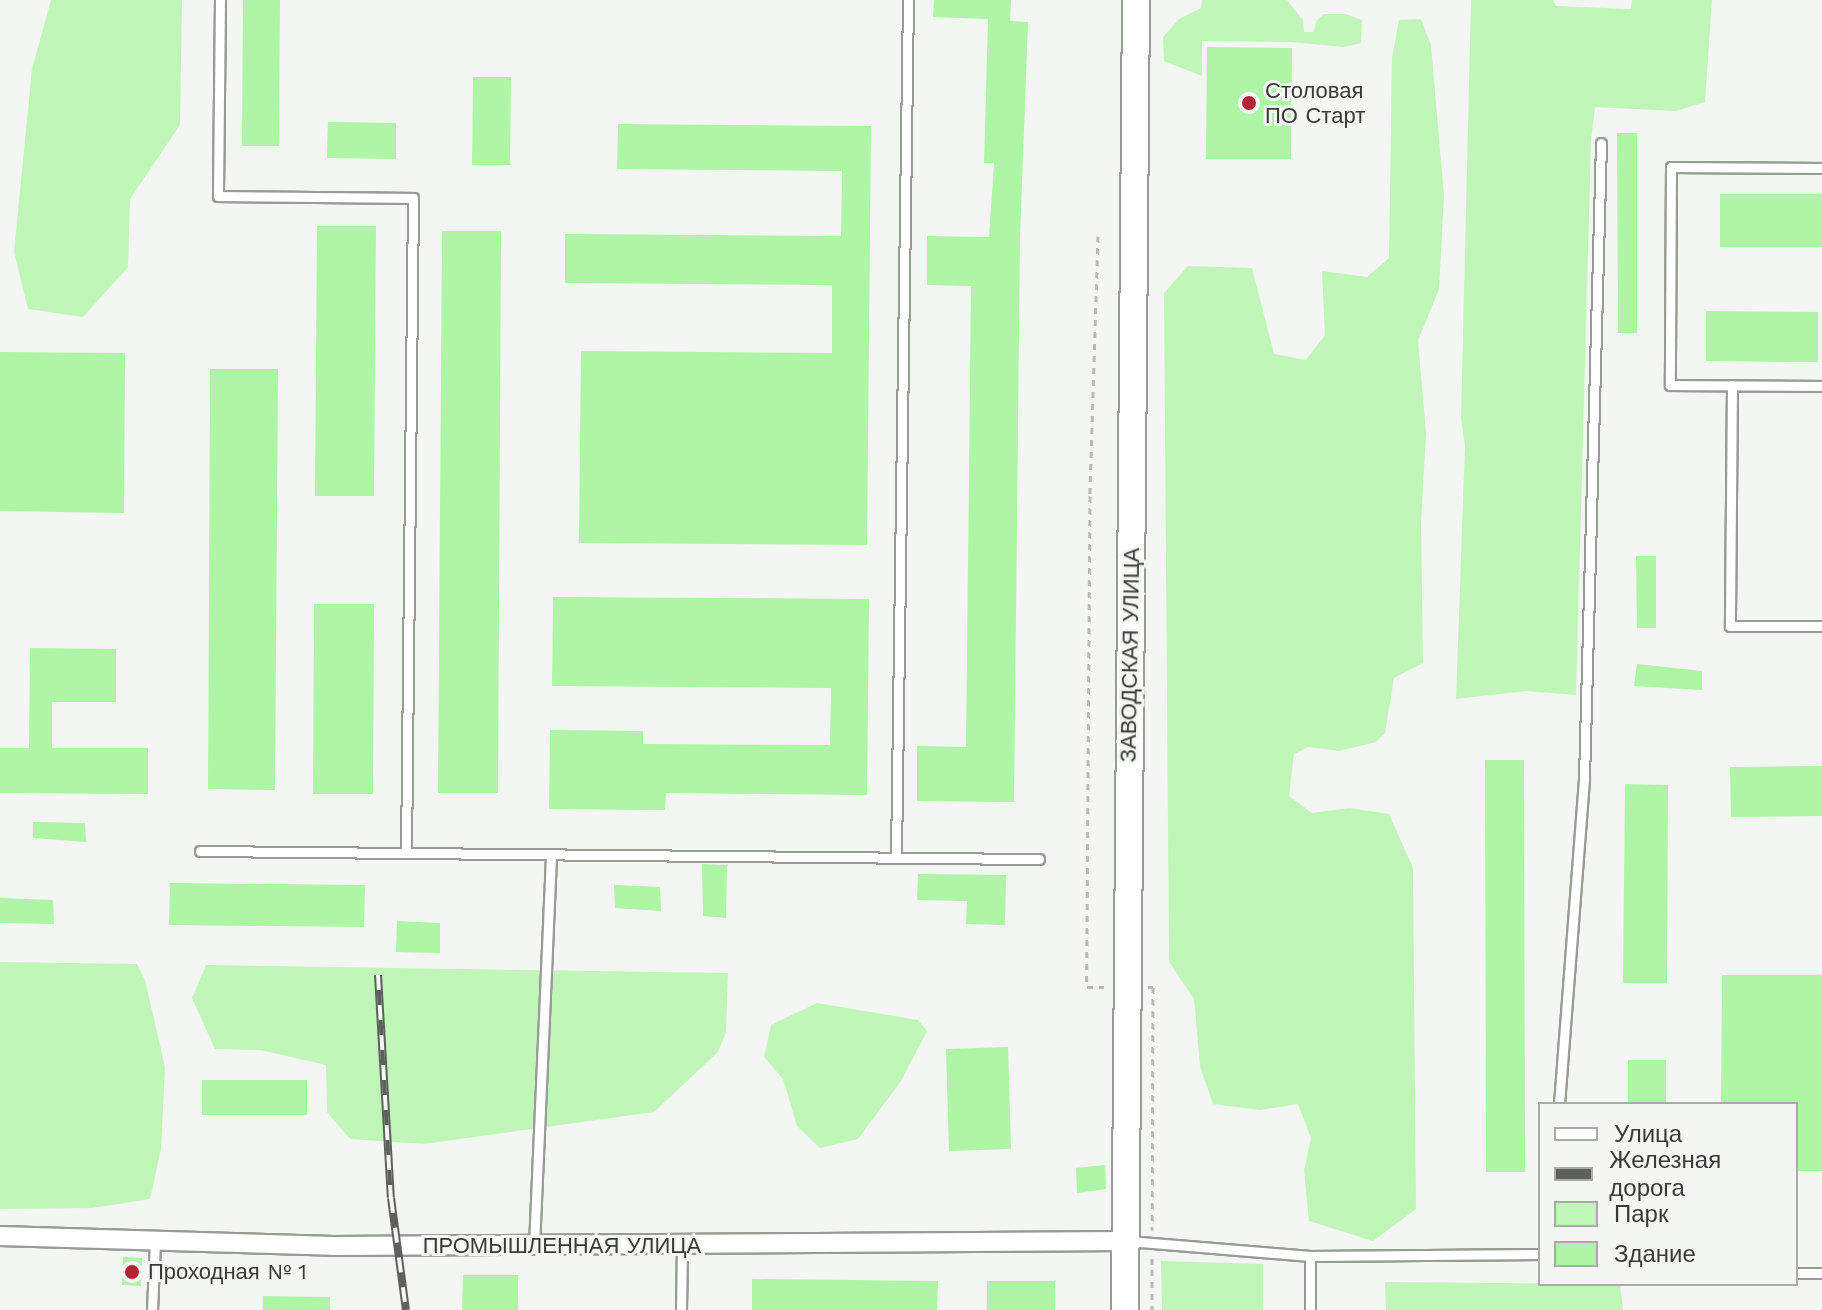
<!DOCTYPE html>
<meta charset="utf-8">
<style>
body{margin:0}
#map{position:relative;width:1822px;height:1310px;overflow:hidden;background:#f3f6f2;font-family:"Work Sans",sans-serif}
div>[style]{position:absolute}
.green>*{inset:0;background:#c1f6b9}
.building>*{inset:0;background:#aef5a5}
.path>*{height:3px;margin-top:-1.5px;transform-origin:0;background:repeating-linear-gradient(90deg,#b7bab7 0 6px,transparent 0 12px)}
.roads{filter:drop-shadow(2px 0 #989b97) drop-shadow(-2px 0 #989b97) drop-shadow(0 2px #989b97) drop-shadow(0 -2px #989b97)}
.lane>*{height:9px;margin:-4.5px;padding:0 4.5px;transform-origin:4.5px;border-radius:4.5px;background:#fff}
.street>*{height:18px;margin:-9px;padding:0 9px;transform-origin:9px;border-radius:9px;background:#fff}
.secondary>*{height:26px;margin:-13px;padding:0 13px;transform-origin:13px;border-radius:13px;background:#fff}
.rail>*{height:8px;margin-top:-4px;transform-origin:0;background:repeating-linear-gradient(90deg,#f3f6f2 0 15px,#5e605d 0 30px);box-sizing:border-box;border-block:2px solid #5e605d}
.dots>*{width:22px;height:22px;translate:-50% -50%;box-sizing:border-box;border:4px solid #f3f6f2;border-radius:50%}
span{translate:-50% -50%;white-space:nowrap;text-align:center;line-height:1.15;-webkit-text-stroke:6px #f3f6f2;paint-order:stroke}
.poi-label{font-size:22px;color:#393b39}
.left{translate:0 -50%;text-align:left}
.street-label{font-size:22px;color:#393b39}
.legend{position:absolute;left:1538px;top:1102px;width:260px;height:184px;box-sizing:border-box;background:#f3f6f2;border:2px solid #a9aba8;margin:0;padding:10px 14px;list-style:none;font-size:24px;color:#393b39}
.legend li{display:flex;align-items:center;gap:16px;height:40px}
.legend b{width:40px;border:2px solid #a9aba8}
</style>
<div id="map">
<div class="green">
<i style="clip-path:polygon(51px 0,182px 0,180px 125px,130px 199px,128px 267px,83px 317px,28px 309px,14px 252px,32px 69px)"></i>
<i style="clip-path:polygon(1202px 0,1287px 0,1303px 20px,1304px 32px,1313px 32px,1317px 20px,1324px 14px,1346px 14px,1362px 20px,1361px 43px,1344px 47px,1291px 42px,1202px 41px,1202px 76px,1164px 61px,1163px 37px,1179px 19px,1201px 8px)"></i>
<i style="clip-path:polygon(1471px 0,1553px 0,1556px 6px,1631px 9px,1632px 0,1712px 0,1705px 102px,1676px 111px,1595px 107px,1591px 140px,1576px 695px,1526px 691px,1456px 699px,1465px 446px,1461px 419px)"></i>
<i style="clip-path:polygon(1421px 19px,1431px 45px,1444px 196px,1439px 289px,1418px 341px,1426px 433px,1421px 522px,1423px 663px,1394px 678px,1385px 733px,1376px 742px,1339px 751px,1308px 747px,1294px 754px,1289px 796px,1312px 813px,1349px 808px,1389px 814px,1413px 868px,1416px 1209px,1373px 1241px,1309px 1221px,1304px 1170px,1311px 1138px,1298px 1104px,1260px 1110px,1213px 1104px,1200px 1066px,1194px 999px,1169px 962px,1164px 293px,1188px 266px,1252px 268px,1274px 354px,1306px 360px,1325px 335px,1322px 271px,1367px 277px,1389px 258px,1392px 58px,1399px 20px)"></i>
<i style="clip-path:polygon(0 962px,137px 964px,145px 980px,165px 1067px,161px 1149px,150px 1199px,92px 1208px,0 1209px)"></i>
<i style="clip-path:polygon(206px 965px,728px 973px,726px 1032px,718px 1052px,654px 1112px,424px 1144px,350px 1139px,327px 1112px,326px 1065px,260px 1050px,215px 1049px,192px 998px)"></i>
<i style="clip-path:polygon(817px 1003px,918px 1020px,927px 1031px,901px 1081px,858px 1139px,820px 1148px,797px 1126px,783px 1079px,764px 1057px,771px 1025px)"></i>
<i style="clip-path:polygon(1161px 1261px,1263px 1264px,1263px 1310px,1162px 1310px)"></i>
<i style="clip-path:polygon(1385px 1282px,1620px 1284px,1623px 1310px,1386px 1310px)"></i>
</div>
<div class="building">
<i style="clip-path:polygon(243px 0,280px 0,279px 146px,242px 146px)"></i>
<i style="clip-path:polygon(934px 0,1011px 0,1010px 21px,1028px 22px,1020px 237px,1014px 802px,917px 801px,917px 746px,966px 747px,971px 286px,927px 285px,927px 236px,989px 237px,994px 163px,984px 163px,988px 19px,933px 17px)"></i>
<i style="clip-path:polygon(1207px 47px,1292px 48px,1291px 159px,1206px 159px)"></i>
<i style="clip-path:polygon(473px 77px,511px 77px,510px 165px,472px 165px)"></i>
<i style="clip-path:polygon(328px 122px,396px 123px,396px 159px,327px 158px)"></i>
<i style="clip-path:polygon(618px 124px,871px 126px,867px 545px,579px 543px,581px 351px,832px 353px,832px 285px,565px 283px,565px 234px,841px 236px,842px 171px,617px 169px)"></i>
<i style="clip-path:polygon(1617px 133px,1637px 133px,1637px 333px,1618px 333px)"></i>
<i style="clip-path:polygon(1720px 194px,1822px 194px,1822px 247px,1720px 247px)"></i>
<i style="clip-path:polygon(317px 226px,376px 226px,374px 496px,315px 496px)"></i>
<i style="clip-path:polygon(442px 231px,501px 231px,498px 793px,438px 793px)"></i>
<i style="clip-path:polygon(1706px 311px,1818px 312px,1818px 362px,1706px 361px)"></i>
<i style="clip-path:polygon(0 352px,125px 353px,124px 513px,0 511px)"></i>
<i style="clip-path:polygon(210px 369px,278px 369px,275px 790px,208px 789px)"></i>
<i style="clip-path:polygon(1636px 556px,1656px 556px,1656px 628px,1637px 628px)"></i>
<i style="clip-path:polygon(553px 597px,869px 599px,867px 795px,666px 793px,665px 810px,549px 809px,550px 730px,643px 731px,643px 744px,830px 745px,831px 688px,552px 686px)"></i>
<i style="clip-path:polygon(314px 604px,374px 604px,373px 794px,313px 794px)"></i>
<i style="clip-path:polygon(30px 648px,116px 649px,116px 702px,52px 702px,52px 748px,148px 748px,148px 794px,0 793px,0 748px,29px 748px)"></i>
<i style="clip-path:polygon(1637px 664px,1702px 671px,1702px 690px,1634px 686px)"></i>
<i style="clip-path:polygon(1485px 760px,1524px 760px,1525px 1172px,1486px 1172px)"></i>
<i style="clip-path:polygon(1822px 766px,1822px 816px,1731px 817px,1730px 767px)"></i>
<i style="clip-path:polygon(1625px 784px,1668px 785px,1667px 983px,1623px 983px)"></i>
<i style="clip-path:polygon(33px 822px,85px 823px,86px 842px,33px 838px)"></i>
<i style="clip-path:polygon(702px 864px,727px 865px,726px 918px,703px 916px)"></i>
<i style="clip-path:polygon(918px 874px,1006px 875px,1005px 925px,966px 924px,967px 901px,917px 900px)"></i>
<i style="clip-path:polygon(170px 883px,365px 885px,364px 927px,169px 925px)"></i>
<i style="clip-path:polygon(614px 885px,660px 887px,661px 911px,615px 908px)"></i>
<i style="clip-path:polygon(0 898px,53px 900px,54px 924px,0 923px)"></i>
<i style="clip-path:polygon(397px 921px,440px 923px,440px 953px,396px 952px)"></i>
<i style="clip-path:polygon(1722px 975px,1822px 975px,1822px 1171px,1796px 1171px,1796px 1104px,1721px 1104px)"></i>
<i style="clip-path:polygon(1008px 1047px,1011px 1149px,949px 1151px,946px 1049px)"></i>
<i style="clip-path:polygon(1628px 1060px,1666px 1060px,1666px 1104px,1628px 1104px)"></i>
<i style="clip-path:polygon(202px 1080px,307px 1080px,307px 1115px,202px 1115px)"></i>
<i style="clip-path:polygon(1105px 1165px,1106px 1189px,1077px 1193px,1076px 1168px)"></i>
<i style="clip-path:polygon(123px 1257px,142px 1258px,141px 1286px,122px 1285px)"></i>
<i style="clip-path:polygon(463px 1275px,518px 1275px,518px 1310px,462px 1310px)"></i>
<i style="clip-path:polygon(752px 1279px,938px 1281px,937px 1310px,752px 1310px)"></i>
<i style="clip-path:polygon(987px 1281px,1055px 1281px,1055px 1310px,987px 1310px)"></i>
<i style="clip-path:polygon(263px 1296px,330px 1297px,330px 1310px,263px 1310px)"></i>
</div>
<div class="path">
<i style="left:1098px;top:236px;width:260px;rotate:91.8deg"></i>
<i style="left:1090px;top:496px;width:491px;rotate:90.4deg"></i>
<i style="left:1087px;top:987px;width:17px"></i>
<i style="left:1148px;top:987px;width:5px"></i>
<i style="left:1153px;top:987px;width:243px;rotate:90.2deg"></i>
<i style="left:1152px;top:1258px;width:52px;rotate:90deg"></i>
</div>
<div class="roads">
<div class="lane">
<i style="left:220px;top:0;width:196px;rotate:90.6deg"></i>
<i style="left:218px;top:196px;width:195px;rotate:0.6deg"></i>
<i style="left:413px;top:198px;width:655px;rotate:90.61deg"></i>
<i style="left:1822px;top:168px;width:151px;rotate:-179.6deg"></i>
<i style="left:1671px;top:167px;width:218px;rotate:90.3deg"></i>
<i style="left:1670px;top:385px;width:152px;rotate:0.4deg"></i>
<i style="left:1732px;top:385px;width:241px;rotate:90.5deg"></i>
<i style="left:1730px;top:626px;width:92px"></i>
<i style="left:200px;top:851px;width:839px;rotate:0.55deg"></i>
<i style="left:896px;top:857px;width:857px;rotate:-89.2deg"></i>
<i style="left:1559px;top:1104px;width:326px;rotate:-85.6deg"></i>
<i style="left:1584px;top:779px;width:636px;rotate:-88.47deg"></i>
<i style="left:1128px;top:1241px;width:183px;rotate:4.7deg"></i>
<i style="left:1310px;top:1256px;width:230px;rotate:-0.5deg"></i>
<i style="left:534px;top:1246px;width:392px;rotate:-87.5deg"></i>
<i style="left:1796px;top:1273px;width:26px"></i>
<i style="left:152px;top:1310px;width:70px;rotate:-87.5deg"></i>
<i style="left:681px;top:1310px;width:64px;rotate:-89.1deg"></i>
<i style="left:1310px;top:1310px;width:54px;rotate:-90deg"></i>
</div>
<div class="street">
<i style="left:0;top:1236px;width:333px;rotate:1.7deg"></i>
<i style="left:333px;top:1246px;width:791px;rotate:-0.36deg"></i>
</div>
<div class="secondary">
<i style="left:1125px;top:1310px;width:1310px;rotate:-89.52deg"></i>
</div>
</div>
<div class="rail">
<i style="left:378px;top:975px;width:223px;rotate:86.7deg"></i>
<i style="left:391px;top:1198px;width:113px;rotate:82.4deg"></i>
</div>
<div class="dots">
<i style="left:1249px;top:103px;background:#b52336"></i>
<i style="left:132px;top:1272px;background:#b52336"></i>
</div>
<div class="poi-label">
<span class="left" style="left:1265px;top:103px">Столовая<br>ПО Старт</span>
<span class="left" style="left:148px;top:1272px">Проходная № 1</span>
</div>
<div class="street-label">
<span style="left:1130px;top:655px;rotate:-89deg">ЗАВОДСКАЯ УЛИЦА</span>
<span style="left:562px;top:1246px">ПРОМЫШЛЕННАЯ УЛИЦА</span>
</div>
<ul class="legend">
<li><b style="height:10px;background:#fff"></b>Улица</li>
<li><b style="height:10px;background:#5e605d"></b>Железная дорога</li>
<li><b style="height:22px;background:#c1f6b9"></b>Парк</li>
<li><b style="height:22px;background:#aef5a5"></b>Здание</li>
</ul>
</div>
